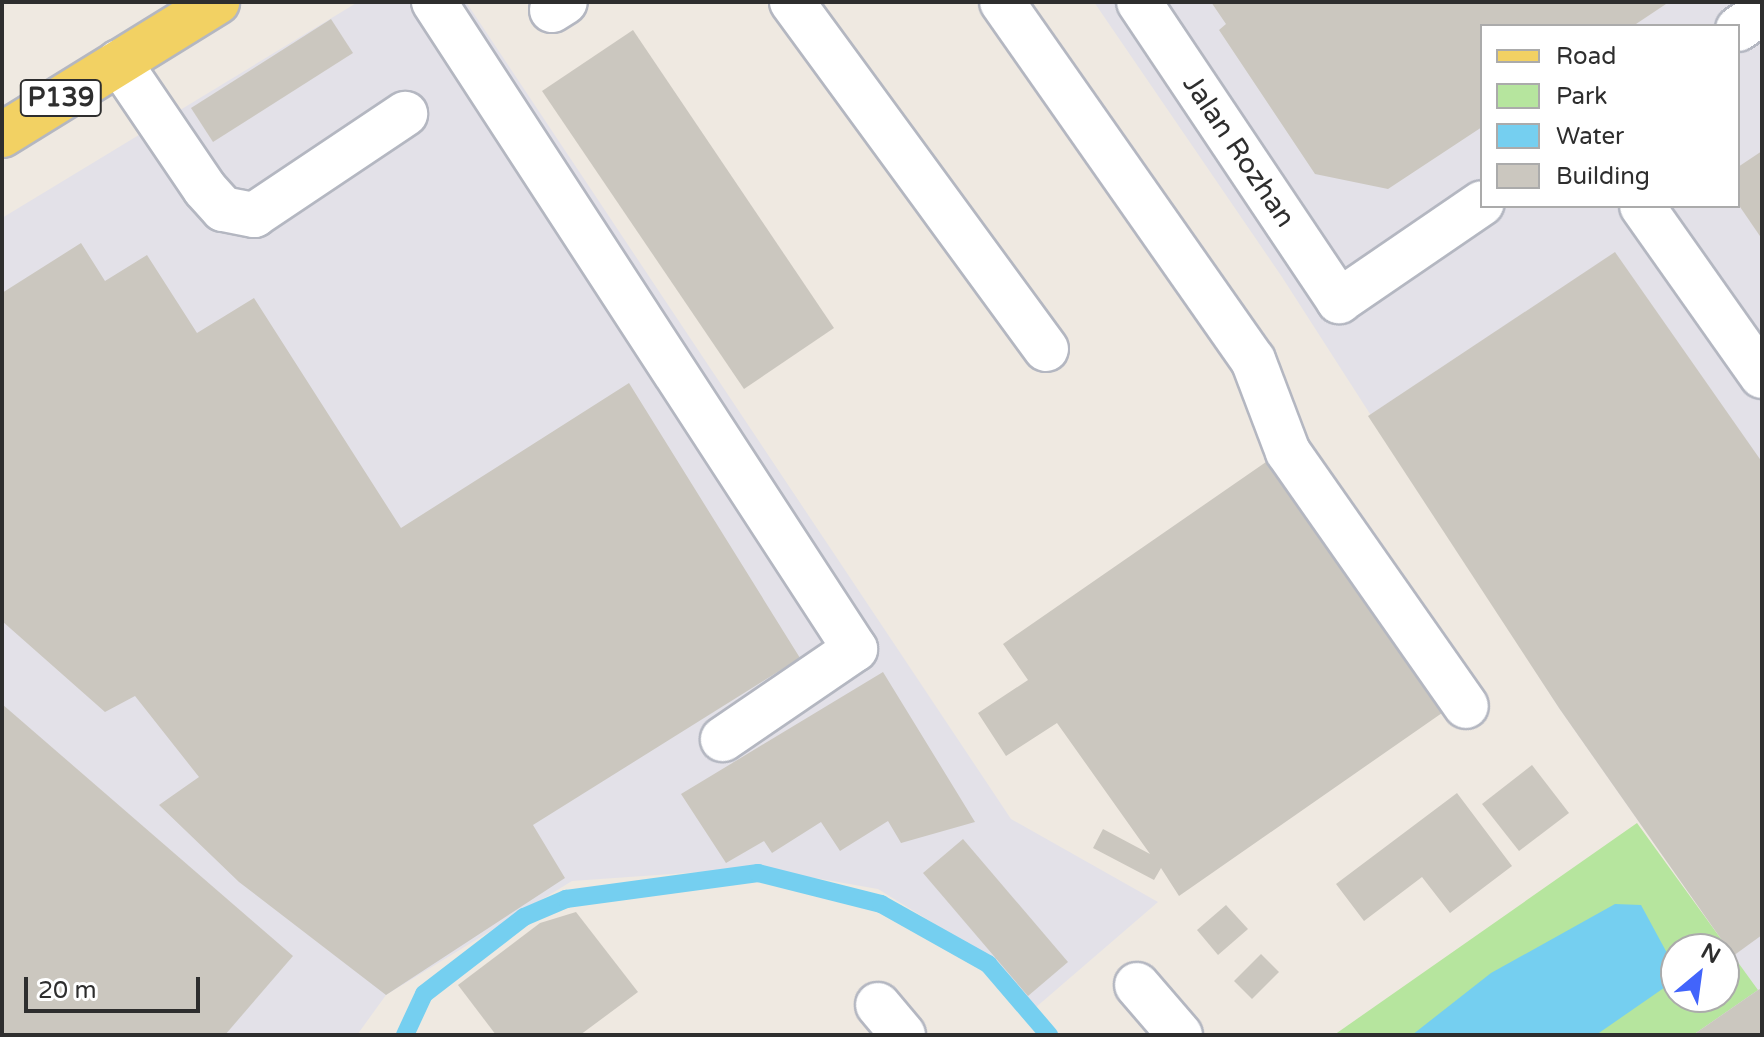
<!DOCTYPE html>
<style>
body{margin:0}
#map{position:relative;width:1764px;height:1037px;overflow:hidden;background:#efe9e1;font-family:"Varela Round",sans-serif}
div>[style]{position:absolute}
.industrial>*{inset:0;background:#e3e1e8}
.green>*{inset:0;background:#b6e59e}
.water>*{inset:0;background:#75cff0}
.stream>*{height:18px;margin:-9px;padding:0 9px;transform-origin:9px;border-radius:9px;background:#75cff0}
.building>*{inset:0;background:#cbc7bf}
.roads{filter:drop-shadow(2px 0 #b4b7c1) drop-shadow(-2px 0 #b4b7c1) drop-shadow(0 2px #b4b7c1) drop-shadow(0 -2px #b4b7c1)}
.minor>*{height:44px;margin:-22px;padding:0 22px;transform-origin:22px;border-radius:22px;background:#fff}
.major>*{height:44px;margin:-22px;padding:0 22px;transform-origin:22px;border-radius:22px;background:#f2d163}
span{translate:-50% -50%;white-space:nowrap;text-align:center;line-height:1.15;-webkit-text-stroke:6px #fff;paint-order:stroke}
.shield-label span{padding:2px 6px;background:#fff;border:2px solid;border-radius:6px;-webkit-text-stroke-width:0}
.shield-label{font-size:26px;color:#2e2e2e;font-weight:700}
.street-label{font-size:28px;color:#2e2e2e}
.frame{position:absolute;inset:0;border:4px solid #2e2e2e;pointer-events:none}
.legend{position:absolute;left:1480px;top:24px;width:260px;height:184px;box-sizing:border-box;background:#fff;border:2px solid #ababab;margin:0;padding:10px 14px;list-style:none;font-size:24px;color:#2e2e2e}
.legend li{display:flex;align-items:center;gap:16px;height:40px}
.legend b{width:40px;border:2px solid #ababab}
.north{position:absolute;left:1660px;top:933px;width:80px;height:80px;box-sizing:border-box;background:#fff;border:2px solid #ababab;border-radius:50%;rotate:29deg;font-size:22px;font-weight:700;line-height:32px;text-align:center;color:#2e2e2e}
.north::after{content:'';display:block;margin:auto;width:28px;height:36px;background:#4264fb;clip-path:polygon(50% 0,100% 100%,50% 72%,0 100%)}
.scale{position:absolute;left:24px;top:977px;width:176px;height:36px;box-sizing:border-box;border:4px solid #2e2e2e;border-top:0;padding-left:10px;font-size:24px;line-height:28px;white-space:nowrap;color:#2e2e2e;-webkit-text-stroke:6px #fff;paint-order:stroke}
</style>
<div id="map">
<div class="industrial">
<i style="clip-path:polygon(358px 2px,466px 2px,1011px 819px,1158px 902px,1035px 1008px,993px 960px,878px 889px,757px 868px,572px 881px,386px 995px,357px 1035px,2px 1035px,2px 218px)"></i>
<i style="clip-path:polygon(evenodd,1094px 2px,1762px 2px,1762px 1035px,1693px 1035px,1757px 990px,1559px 708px,1282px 277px,1094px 2px,1482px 26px,1738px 26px,1738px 206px,1482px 206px,1482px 26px)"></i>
</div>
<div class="green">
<i style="clip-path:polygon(evenodd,1637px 823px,1758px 990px,1693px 1035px,1334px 1035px,1637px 823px,1676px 949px,1724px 949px,1724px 997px,1676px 997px,1676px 949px)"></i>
</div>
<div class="water">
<i style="clip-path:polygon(1615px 904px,1641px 905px,1667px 953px,1671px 983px,1596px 1035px,1412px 1035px,1491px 973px)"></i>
</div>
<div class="stream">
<i style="left:405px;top:1035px;width:45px;rotate:-65.1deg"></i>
<i style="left:424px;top:994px;width:126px;rotate:-37.6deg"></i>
<i style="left:524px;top:917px;width:46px;rotate:-23.2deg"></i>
<i style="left:566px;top:899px;width:194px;rotate:-7.7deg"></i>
<i style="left:758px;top:873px;width:127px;rotate:14.1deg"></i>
<i style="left:881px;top:904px;width:123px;rotate:29.3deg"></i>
<i style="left:988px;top:964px;width:94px;rotate:49.3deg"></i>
</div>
<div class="building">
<i style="clip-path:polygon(1211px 2px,1669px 2px,1633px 26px,1482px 26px,1482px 127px,1388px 189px,1315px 174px,1219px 30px,1226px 24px)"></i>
<i style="clip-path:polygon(331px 19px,353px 53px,213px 142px,191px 108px)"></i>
<i style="clip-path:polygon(633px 30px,834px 328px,744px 389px,542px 91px)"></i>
<i style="clip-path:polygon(1762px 151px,1762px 239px,1738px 204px,1738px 167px)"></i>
<i style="clip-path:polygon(81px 243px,105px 281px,147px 255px,197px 333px,254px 298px,401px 528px,629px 383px,800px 658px,533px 825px,565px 878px,386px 995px,239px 882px,159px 805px,199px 777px,135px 696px,105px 712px,2px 621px,2px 293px)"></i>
<i style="clip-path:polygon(1615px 252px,1762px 462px,1762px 935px,1733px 956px,1559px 708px,1368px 416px)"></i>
<i style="clip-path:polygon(1266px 462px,1442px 713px,1179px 896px,1161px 868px,1154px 880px,1093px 848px,1103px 829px,1150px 854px,1057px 723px,1006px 756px,978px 713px,1028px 680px,1003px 644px)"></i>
<i style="clip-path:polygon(883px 672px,975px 822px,901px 843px,888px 821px,840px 851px,821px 822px,772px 853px,764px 841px,726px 863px,681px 794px)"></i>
<i style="clip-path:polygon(2px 704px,293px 956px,225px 1035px,2px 1035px)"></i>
<i style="clip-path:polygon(1532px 765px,1569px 813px,1519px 851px,1482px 804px)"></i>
<i style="clip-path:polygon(1457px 793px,1512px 866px,1450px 913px,1422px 877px,1364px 921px,1336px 884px)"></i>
<i style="clip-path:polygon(963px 839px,1068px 962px,1028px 996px,923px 873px)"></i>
<i style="clip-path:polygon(1226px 905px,1248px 929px,1218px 955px,1197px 930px)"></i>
<i style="clip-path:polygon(576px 912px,638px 992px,580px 1035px,496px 1035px,458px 985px,540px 923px)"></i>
<i style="clip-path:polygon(1261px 954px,1279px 972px,1252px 999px,1234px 981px)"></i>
<i style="clip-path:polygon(1762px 988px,1762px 1035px,1693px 1035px,1758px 990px)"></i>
</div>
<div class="roads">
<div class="minor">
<i style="left:434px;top:2px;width:772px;rotate:56.95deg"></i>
<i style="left:855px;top:649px;width:160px;rotate:145.7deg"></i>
<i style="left:792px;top:2px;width:430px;rotate:53.8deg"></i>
<i style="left:1002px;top:2px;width:437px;rotate:55deg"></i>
<i style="left:1253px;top:360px;width:98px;rotate:69.2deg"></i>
<i style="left:1288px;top:452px;width:310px;rotate:55deg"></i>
<i style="left:1139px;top:2px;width:360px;rotate:56.2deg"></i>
<i style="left:1339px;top:301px;width:173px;rotate:-34.4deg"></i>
<i style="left:552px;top:10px;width:15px;rotate:-32deg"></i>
<i style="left:1738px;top:29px;width:29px;rotate:-35deg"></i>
<i style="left:119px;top:62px;width:153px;rotate:55.9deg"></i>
<i style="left:205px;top:189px;width:27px;rotate:48deg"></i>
<i style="left:223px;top:209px;width:32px;rotate:11deg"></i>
<i style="left:254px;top:215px;width:182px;rotate:-33.8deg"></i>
<i style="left:1642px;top:206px;width:208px;rotate:54.8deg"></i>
<i style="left:1137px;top:985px;width:66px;rotate:49.3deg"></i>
<i style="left:878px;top:1005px;width:39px;rotate:50deg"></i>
</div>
<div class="major">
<i style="left:2px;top:135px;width:253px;rotate:-31.7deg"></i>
</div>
</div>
<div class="shield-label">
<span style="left:61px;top:98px">P139</span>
</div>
<div class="street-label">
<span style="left:1239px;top:151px;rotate:56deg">Jalan Rozhan</span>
</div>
<div class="frame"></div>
<ul class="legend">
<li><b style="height:10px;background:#f2d163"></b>Road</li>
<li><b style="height:22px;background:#b6e59e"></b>Park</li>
<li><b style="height:22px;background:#75cff0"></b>Water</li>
<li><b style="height:22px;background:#cbc7bf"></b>Building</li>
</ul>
<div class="north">N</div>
<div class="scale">20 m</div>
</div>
